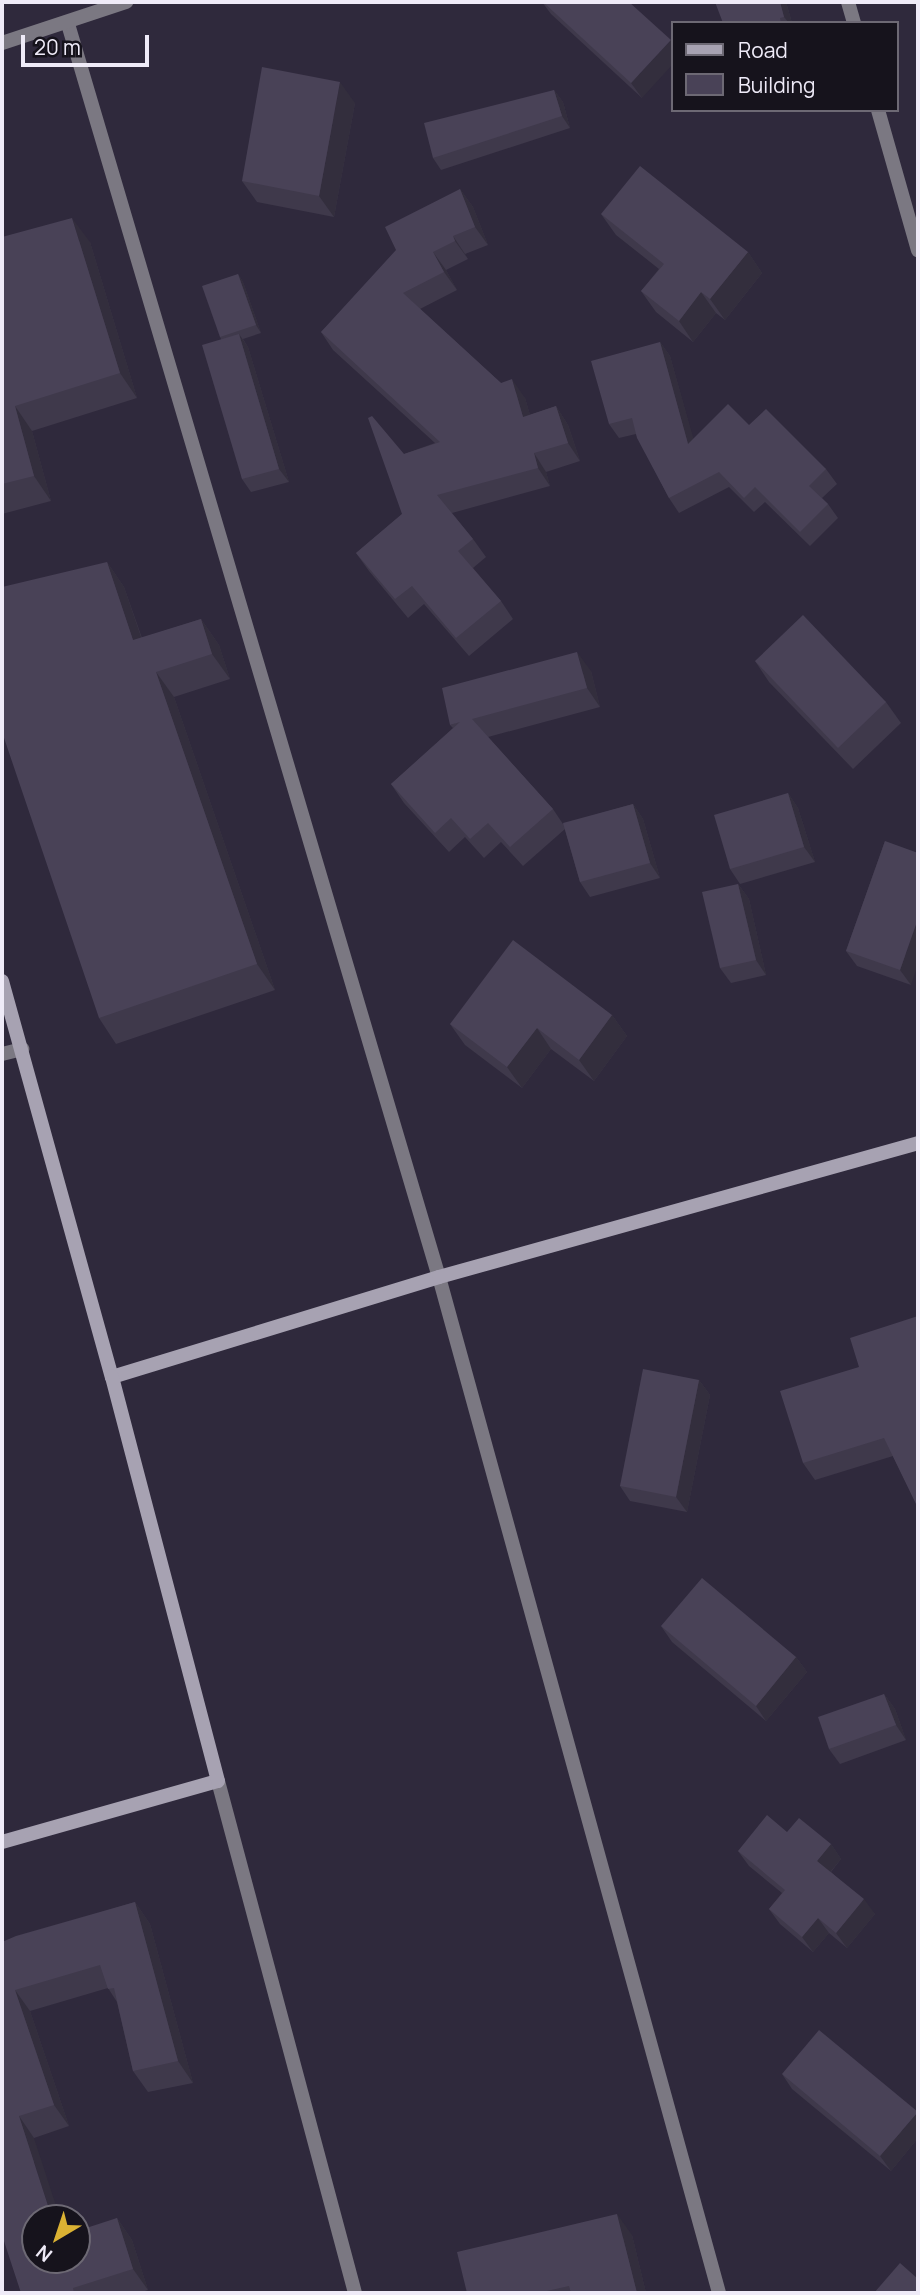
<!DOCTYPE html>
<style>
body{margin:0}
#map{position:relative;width:920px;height:2295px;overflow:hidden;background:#2f293c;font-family:Manrope,sans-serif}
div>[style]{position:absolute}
.street>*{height:14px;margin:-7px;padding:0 7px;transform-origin:7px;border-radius:7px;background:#7b7882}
.secondary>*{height:14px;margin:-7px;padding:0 7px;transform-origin:7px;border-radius:7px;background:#a7a2b2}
.wall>*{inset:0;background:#3f394b}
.shaded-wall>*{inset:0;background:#332e3d}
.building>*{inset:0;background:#494257}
span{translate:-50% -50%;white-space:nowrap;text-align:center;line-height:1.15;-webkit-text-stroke:7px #16131c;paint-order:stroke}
.frame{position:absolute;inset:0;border:4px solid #efebf8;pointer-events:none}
.legend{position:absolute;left:671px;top:21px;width:228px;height:91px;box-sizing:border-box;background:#16131c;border:2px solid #6d6974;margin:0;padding:9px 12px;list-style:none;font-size:21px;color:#efebf8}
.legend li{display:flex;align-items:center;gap:14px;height:35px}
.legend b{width:35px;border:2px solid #6d6974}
.north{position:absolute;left:21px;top:2204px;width:70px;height:70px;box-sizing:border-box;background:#16131c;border:2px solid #6d6974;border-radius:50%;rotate:219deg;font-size:19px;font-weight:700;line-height:28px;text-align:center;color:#efebf8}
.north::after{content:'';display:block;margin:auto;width:24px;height:32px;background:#dbb233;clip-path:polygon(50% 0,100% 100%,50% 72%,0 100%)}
.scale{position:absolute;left:21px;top:35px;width:128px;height:32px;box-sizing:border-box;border:4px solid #efebf8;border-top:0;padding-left:9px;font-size:21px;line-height:24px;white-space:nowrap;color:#efebf8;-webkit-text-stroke:5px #16131c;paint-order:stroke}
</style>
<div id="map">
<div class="street">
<i style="left:848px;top:2px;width:22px;rotate:74deg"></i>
<i style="left:68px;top:24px;width:1307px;rotate:73.51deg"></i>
<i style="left:439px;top:1277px;width:1054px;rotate:74.59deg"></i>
<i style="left:2px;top:43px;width:131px;rotate:-18.3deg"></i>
<i style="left:878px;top:110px;width:146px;rotate:74.1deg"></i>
<i style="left:2px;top:1054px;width:21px;rotate:-14deg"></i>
<i style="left:218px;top:1781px;width:530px;rotate:75.02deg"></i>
</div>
<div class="secondary">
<i style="left:2px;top:981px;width:411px;rotate:74.5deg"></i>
<i style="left:112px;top:1377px;width:342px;rotate:-17deg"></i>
<i style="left:439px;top:1277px;width:497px;rotate:-15.6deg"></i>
<i style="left:2px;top:1842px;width:224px;rotate:-15.8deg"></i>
<i style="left:218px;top:1781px;width:418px;rotate:-104.7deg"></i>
</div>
<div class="wall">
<i style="clip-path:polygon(542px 2px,629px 2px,642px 98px,551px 14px)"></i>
<i style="clip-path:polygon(786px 2px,792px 23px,723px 23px)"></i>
<i style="clip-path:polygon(554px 90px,563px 102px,570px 128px,441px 170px,433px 158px)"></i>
<i style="clip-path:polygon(355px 103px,334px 217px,257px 202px,242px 181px)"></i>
<i style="clip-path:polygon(460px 189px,473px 207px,488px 245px,465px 254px,468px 259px,446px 270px,457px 290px,420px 309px,501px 383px,525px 398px,530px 415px,556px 406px,568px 425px,580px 461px,546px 472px,550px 486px,452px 513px,473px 539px,486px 557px,473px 568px,501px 601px,513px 619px,469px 656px,424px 604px,408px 618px,369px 571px,356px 553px,402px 514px,404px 454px,435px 443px,333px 350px,321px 332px)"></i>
<i style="clip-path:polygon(601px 214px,748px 252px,762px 273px,725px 320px,716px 313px,693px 342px,656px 312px,641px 291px,659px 269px,616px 235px)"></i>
<i style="clip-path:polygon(2px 237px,90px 242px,137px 398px,32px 431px,51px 501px,2px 514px)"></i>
<i style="clip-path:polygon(238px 274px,243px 282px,261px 333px,243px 339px,248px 347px,289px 482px,251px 492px,242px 479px,221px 339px,220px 337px)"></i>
<i style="clip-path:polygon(660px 342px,670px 356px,693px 439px,749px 425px,826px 469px,837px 484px,822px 498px,828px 504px,838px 518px,810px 546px,765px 502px,754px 512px,729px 487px,679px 513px,669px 498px,636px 434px,619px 438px,609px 424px)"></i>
<i style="clip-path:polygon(107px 562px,124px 587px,142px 638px,201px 619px,219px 645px,230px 679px,174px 697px,275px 990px,116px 1044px,99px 1018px)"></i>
<i style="clip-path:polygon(755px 661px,886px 702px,901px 723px,853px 769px,769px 682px)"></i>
<i style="clip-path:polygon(591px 671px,600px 707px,488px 737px,553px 809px,563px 824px,633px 804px,643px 819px,660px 878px,590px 897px,580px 882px,565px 829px,523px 866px,501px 842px,484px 858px,465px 837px,449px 852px,404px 803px,391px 784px,453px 728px,450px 725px)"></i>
<i style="clip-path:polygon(788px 793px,798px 808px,815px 862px,740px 884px,730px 869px)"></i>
<i style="clip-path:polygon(885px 841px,911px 985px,857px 966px,846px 951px)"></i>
<i style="clip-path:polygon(738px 884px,749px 899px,766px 975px,731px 983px,720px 968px)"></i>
<i style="clip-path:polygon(612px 1015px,627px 1036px,594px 1081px,551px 1049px,522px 1088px,465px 1045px,450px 1024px)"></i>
<i style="clip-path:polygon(918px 1316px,918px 1507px,893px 1456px,815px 1480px,803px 1463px,859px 1367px)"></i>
<i style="clip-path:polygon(699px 1380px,710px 1395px,687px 1512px,630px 1501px,620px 1486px)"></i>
<i style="clip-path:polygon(661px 1626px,796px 1657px,807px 1672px,766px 1721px,672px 1642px)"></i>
<i style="clip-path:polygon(884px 1694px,895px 1709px,906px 1740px,840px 1764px,829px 1749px)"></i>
<i style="clip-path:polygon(787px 1832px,831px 1844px,841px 1859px,831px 1872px,875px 1914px,847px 1948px,829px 1933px,813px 1952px,780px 1924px,769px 1909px,782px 1893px,749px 1866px,738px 1851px)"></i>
<i style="clip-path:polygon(135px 1902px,150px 1924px,193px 2083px,148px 2092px,133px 2071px,117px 2002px,108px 1988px,30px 2011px,69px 2126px,34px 2138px,35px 2260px,117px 2218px,132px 2240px,148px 2290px,139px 2293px,21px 2293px,2px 1942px)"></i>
<i style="clip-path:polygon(782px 2074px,918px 2138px,891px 2171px,792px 2089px)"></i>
<i style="clip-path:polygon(632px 2235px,646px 2293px,467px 2293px)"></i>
</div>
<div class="shaded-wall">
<i style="clip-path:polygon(780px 2px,786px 2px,792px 23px,789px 23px,784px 17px)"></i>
<i style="clip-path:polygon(671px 40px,673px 43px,673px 64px,642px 98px,631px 83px)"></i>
<i style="clip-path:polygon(340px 82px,355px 103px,334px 217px,319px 196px)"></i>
<i style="clip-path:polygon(554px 90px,563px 102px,570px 128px,562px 116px)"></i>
<i style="clip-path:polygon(460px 189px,473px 207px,488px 245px,475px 227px)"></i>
<i style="clip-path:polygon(72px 218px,90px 242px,137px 398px,120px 373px)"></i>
<i style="clip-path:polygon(453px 236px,465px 254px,468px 259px,455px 241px)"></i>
<i style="clip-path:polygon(433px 252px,446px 270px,457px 290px,444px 272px)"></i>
<i style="clip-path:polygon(748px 252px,762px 273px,725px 320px,710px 299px)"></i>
<i style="clip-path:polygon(238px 274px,243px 282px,261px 333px,256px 325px)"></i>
<i style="clip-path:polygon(701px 292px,716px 313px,693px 342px,679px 321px)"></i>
<i style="clip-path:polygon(239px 334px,248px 347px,289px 482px,279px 469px)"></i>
<i style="clip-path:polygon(660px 342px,670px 356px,699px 458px,688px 444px)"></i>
<i style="clip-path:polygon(512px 379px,525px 398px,536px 435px,523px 417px)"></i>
<i style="clip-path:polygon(15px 406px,32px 431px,51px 501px,34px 476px)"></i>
<i style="clip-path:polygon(556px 406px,568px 425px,580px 461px,568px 443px)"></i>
<i style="clip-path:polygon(534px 453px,546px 472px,550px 486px,538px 468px)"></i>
<i style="clip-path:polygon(107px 562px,124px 587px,151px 666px,133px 640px)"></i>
<i style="clip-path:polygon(201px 619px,219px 645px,230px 679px,212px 654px)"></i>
<i style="clip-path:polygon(577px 652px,591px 671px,600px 707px,587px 688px)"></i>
<i style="clip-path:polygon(156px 672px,174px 697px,275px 990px,257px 964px)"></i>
<i style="clip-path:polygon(788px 793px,798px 808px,815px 862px,804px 847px)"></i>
<i style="clip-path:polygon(633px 804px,643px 819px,660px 878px,650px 863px)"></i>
<i style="clip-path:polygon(738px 884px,749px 899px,766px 975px,756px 960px)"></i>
<i style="clip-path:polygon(918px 919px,918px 964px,911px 985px,900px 970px)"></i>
<i style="clip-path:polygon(612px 1015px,627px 1036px,594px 1081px,579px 1060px)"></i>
<i style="clip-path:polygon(537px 1028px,551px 1049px,522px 1088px,507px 1067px)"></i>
<i style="clip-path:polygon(699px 1380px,710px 1395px,687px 1512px,676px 1497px)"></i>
<i style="clip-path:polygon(796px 1657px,807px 1672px,766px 1721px,756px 1706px)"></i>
<i style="clip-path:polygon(884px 1694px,895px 1709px,906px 1740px,896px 1725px)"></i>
<i style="clip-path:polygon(831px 1844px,841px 1859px,827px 1876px,817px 1861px)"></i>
<i style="clip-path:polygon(864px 1899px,875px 1914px,847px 1948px,836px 1933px)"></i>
<i style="clip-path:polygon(135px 1902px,150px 1924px,193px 2083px,178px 2061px)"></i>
<i style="clip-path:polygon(818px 1918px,829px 1933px,813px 1952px,802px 1937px)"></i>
<i style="clip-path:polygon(15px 1990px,30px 2011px,69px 2126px,54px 2105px)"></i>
<i style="clip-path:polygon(918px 2112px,918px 2138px,891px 2171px,880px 2156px)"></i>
<i style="clip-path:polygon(19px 2116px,34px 2138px,60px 2218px,52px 2218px)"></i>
<i style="clip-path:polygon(617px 2214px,632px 2235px,646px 2293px,637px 2293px)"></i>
<i style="clip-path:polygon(117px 2218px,132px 2240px,148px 2290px,133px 2269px)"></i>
</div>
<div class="building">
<i style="clip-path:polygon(543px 2px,629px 2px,671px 40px,631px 83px)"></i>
<i style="clip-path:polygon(715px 2px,780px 2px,784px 17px,780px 18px,781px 23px,723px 23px)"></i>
<i style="clip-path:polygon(262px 67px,340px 82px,319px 196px,242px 181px)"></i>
<i style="clip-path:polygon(554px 90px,562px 116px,433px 158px,424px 123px)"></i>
<i style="clip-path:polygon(640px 166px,748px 252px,710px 299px,701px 292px,679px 321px,641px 291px,664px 264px,601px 214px)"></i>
<i style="clip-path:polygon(460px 189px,475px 227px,453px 236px,455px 241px,433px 252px,444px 272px,403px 293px,501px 383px,512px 379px,523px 417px,556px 406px,568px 443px,534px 453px,538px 468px,437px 495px,473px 539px,458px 551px,501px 601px,456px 638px,412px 586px,395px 599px,356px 553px,402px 514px,368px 418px,372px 416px,404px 454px,440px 442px,321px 332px,396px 250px,385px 227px)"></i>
<i style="clip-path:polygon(72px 218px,120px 373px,15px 406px,34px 476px,2px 484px,2px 237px)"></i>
<i style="clip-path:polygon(238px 274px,256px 325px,220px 337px,202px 286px)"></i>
<i style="clip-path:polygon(239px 334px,279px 469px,242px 479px,202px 345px)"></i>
<i style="clip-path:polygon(660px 342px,688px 444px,728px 404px,749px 425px,766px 409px,826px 469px,809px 486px,828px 504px,800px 532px,755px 487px,744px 498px,719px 472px,669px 498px,637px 438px,632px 418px,609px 424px,591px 361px)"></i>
<i style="clip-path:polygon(107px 562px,133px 640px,201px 619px,212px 654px,156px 672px,257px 964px,99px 1018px,2px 732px,2px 587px)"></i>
<i style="clip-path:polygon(803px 615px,886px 702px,838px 748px,755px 661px)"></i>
<i style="clip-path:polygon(577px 652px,587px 688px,472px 719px,553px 809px,510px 847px,488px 823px,470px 839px,451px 818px,435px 833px,391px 784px,460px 722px,450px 725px,442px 688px)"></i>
<i style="clip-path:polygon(788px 793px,804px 847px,730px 869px,714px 815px)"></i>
<i style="clip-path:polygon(633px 804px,650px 863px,580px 882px,563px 823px)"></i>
<i style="clip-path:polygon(885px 841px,918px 853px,918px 919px,900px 970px,846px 951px)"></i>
<i style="clip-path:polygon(738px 884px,756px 960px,720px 968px,702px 892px)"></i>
<i style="clip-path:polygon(513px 940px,612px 1015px,579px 1060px,537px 1028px,507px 1067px,450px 1024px)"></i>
<i style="clip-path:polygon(918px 1316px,918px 1503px,916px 1504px,884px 1438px,803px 1463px,780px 1391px,859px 1367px,850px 1338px)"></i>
<i style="clip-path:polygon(643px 1369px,699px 1380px,676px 1497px,620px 1486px)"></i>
<i style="clip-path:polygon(702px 1578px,796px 1657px,756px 1706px,661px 1626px)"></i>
<i style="clip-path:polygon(884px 1694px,896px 1725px,829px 1749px,818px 1717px)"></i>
<i style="clip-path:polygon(767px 1815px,787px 1832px,799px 1818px,831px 1844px,817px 1861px,864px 1899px,836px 1933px,818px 1918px,802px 1937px,769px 1909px,785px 1890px,738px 1851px)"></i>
<i style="clip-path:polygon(135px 1902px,178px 2061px,133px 2071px,114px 1988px,108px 1989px,100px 1965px,15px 1990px,54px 2105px,19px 2116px,52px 2218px,35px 2218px,35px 2260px,77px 2260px,77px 2231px,117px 2218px,133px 2269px,73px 2288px,74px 2293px,21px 2293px,2px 2235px,2px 1942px,16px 1936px)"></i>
<i style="clip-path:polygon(819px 2030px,918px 2112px,880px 2156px,782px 2074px)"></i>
<i style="clip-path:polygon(617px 2214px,637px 2293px,571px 2293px,569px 2286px,538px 2293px,467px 2293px,457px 2252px)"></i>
<i style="clip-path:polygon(900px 2263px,918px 2279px,918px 2293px,874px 2293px)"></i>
</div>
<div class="frame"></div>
<ul class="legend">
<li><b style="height:9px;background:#a7a2b2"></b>Road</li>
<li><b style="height:19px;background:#494257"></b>Building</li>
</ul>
<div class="north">N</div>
<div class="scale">20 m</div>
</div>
